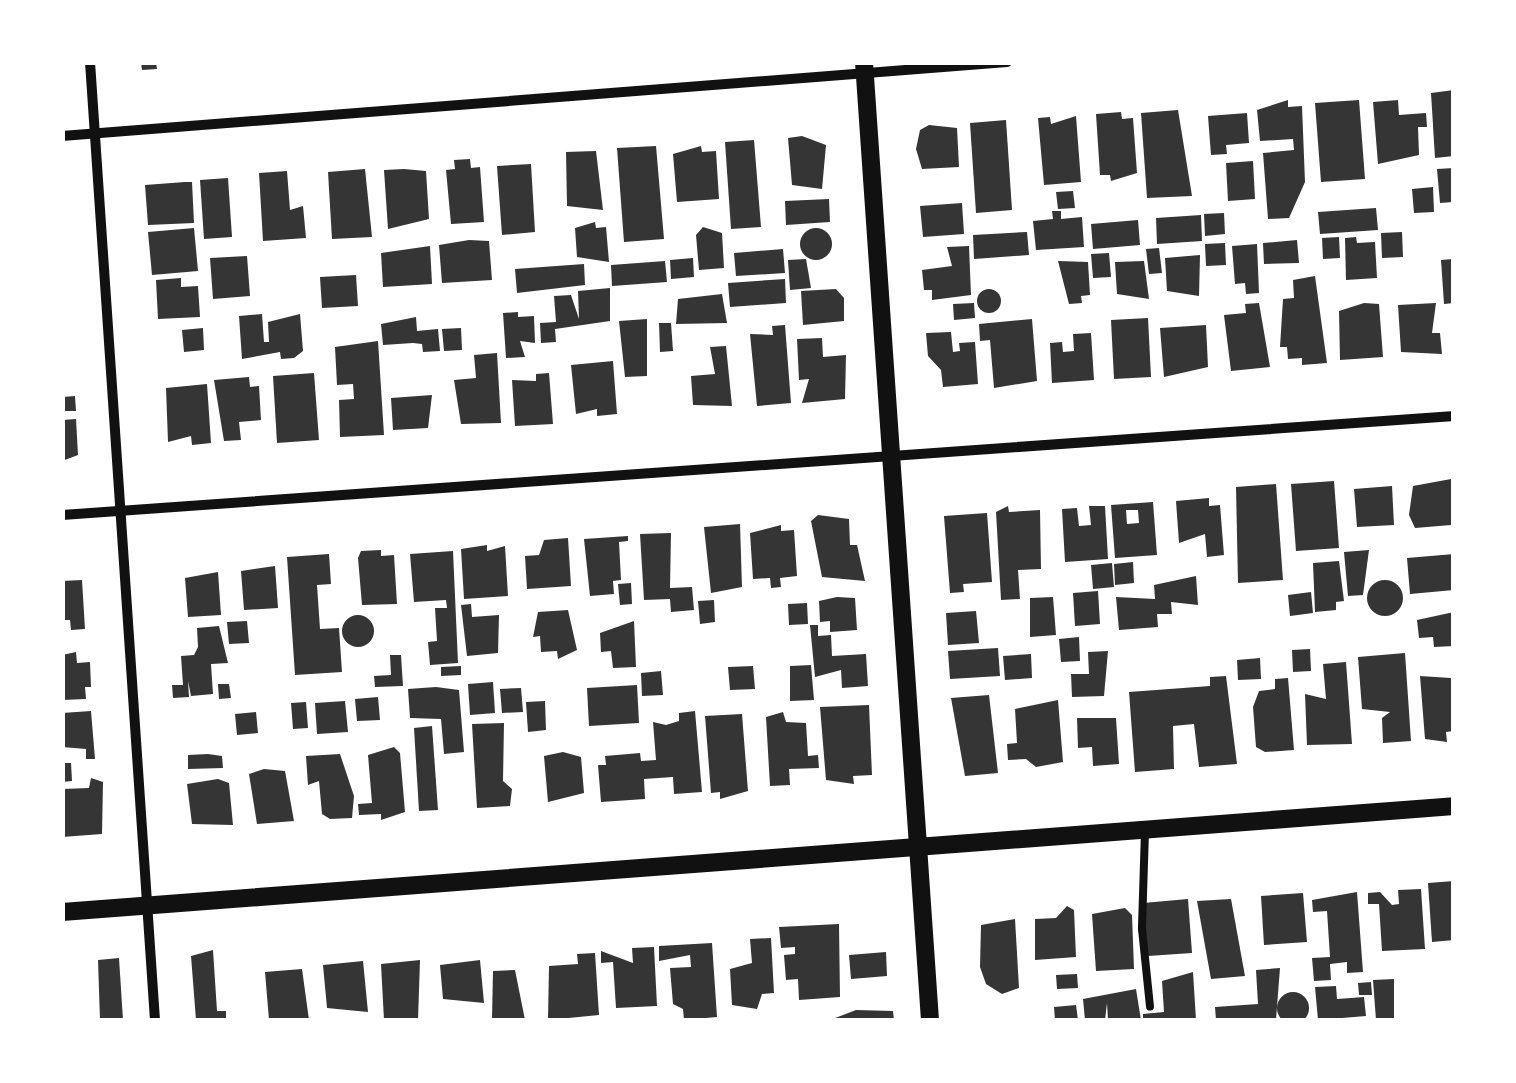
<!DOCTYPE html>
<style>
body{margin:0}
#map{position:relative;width:1516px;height:1083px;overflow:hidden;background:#fff;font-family:Barlow,sans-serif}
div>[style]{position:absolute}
.building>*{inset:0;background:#353535}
.round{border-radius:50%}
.service>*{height:8px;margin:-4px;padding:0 4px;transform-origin:4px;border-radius:4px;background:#111}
.minor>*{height:10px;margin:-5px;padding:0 5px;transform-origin:5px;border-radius:5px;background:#111}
.tertiary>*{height:18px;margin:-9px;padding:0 9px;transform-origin:9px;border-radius:9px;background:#111}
span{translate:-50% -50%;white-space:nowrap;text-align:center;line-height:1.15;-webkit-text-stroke:8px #fff;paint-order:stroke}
.frame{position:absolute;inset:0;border:65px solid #fff;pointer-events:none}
</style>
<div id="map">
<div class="building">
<i style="clip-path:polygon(141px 62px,156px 62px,157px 69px,142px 70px)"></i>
<i style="clip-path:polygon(1454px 90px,1454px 156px,1435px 158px,1431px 93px)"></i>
<i style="clip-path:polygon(1288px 100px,1288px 107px,1302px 106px,1305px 182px,1289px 218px,1268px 219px,1263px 153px,1294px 150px,1293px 139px,1260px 141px,1257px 110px)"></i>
<i style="clip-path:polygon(1359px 100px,1365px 179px,1321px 182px,1315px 103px)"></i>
<i style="clip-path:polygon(1398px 100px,1399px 115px,1426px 113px,1427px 127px,1418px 127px,1419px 155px,1378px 164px,1373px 102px)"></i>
<i style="clip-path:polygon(1178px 110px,1192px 196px,1147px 198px,1141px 113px)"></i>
<i style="clip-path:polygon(1121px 112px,1122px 119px,1133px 118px,1137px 173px,1111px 181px,1110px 175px,1100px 175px,1096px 114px)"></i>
<i style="clip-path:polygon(1247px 113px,1249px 143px,1226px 145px,1227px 154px,1211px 155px,1208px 116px)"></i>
<i style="clip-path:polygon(1076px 116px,1081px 182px,1044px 185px,1038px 118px,1050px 117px,1051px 124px)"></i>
<i style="clip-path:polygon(1006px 120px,1012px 210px,976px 213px,970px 123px)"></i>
<i style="clip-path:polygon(929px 125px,957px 128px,959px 167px,922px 169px,916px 149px,920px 130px)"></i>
<i style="clip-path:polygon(802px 136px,826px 145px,822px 189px,792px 185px,788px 138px)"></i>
<i style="clip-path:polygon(754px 140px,761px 227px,731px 229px,725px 142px)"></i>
<i style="clip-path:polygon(656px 146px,664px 239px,624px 242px,617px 148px)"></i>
<i style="clip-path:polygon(701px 146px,702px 152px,716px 151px,719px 199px,677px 202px,673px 154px)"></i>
<i style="clip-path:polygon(596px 151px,603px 210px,567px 206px,566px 152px)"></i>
<i style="clip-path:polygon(470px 159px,471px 168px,480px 167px,484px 222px,451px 224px,446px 170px,455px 169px,454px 160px)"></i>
<i style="clip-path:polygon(1253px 161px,1255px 199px,1228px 201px,1226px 163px)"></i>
<i style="clip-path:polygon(531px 164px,535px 232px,502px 235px,497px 166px)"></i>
<i style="clip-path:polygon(1454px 168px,1453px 202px,1440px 203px,1437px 169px)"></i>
<i style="clip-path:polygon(365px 169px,372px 237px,332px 239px,328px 172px)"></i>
<i style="clip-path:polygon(404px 169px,426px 171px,429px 219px,388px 229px,384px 170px)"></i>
<i style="clip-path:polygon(287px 171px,290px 210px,303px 206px,306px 238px,263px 241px,259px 173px)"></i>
<i style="clip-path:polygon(228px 178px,232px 237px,204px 239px,200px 180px)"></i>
<i style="clip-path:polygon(185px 182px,192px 182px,194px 223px,148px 225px,145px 185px)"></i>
<i style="clip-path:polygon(1433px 187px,1434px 212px,1414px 213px,1412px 189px)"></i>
<i style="clip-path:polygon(1073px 191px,1075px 208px,1058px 209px,1056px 192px)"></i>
<i style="clip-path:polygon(829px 199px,830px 222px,786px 225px,785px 201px)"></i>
<i style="clip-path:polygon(962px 203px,964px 234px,923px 237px,920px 206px)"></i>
<i style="clip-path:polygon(1376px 208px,1378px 230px,1320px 234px,1318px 212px)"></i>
<i style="clip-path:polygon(1052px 211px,1061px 211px,1061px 219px,1082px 217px,1084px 247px,1036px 250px,1033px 221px,1053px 219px)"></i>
<i style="clip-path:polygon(1224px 213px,1225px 234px,1205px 236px,1204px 214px)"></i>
<i style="clip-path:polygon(1201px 215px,1202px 241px,1157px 244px,1156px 218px)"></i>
<i style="clip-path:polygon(1138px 220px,1140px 245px,1093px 249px,1091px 224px)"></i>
<i style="clip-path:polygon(595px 222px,596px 228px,606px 227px,609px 262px,577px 257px,575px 228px)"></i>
<i style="clip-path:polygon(703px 227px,722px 233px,724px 268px,699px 270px,696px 235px)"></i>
<i style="clip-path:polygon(194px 228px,198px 271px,152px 275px,148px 232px)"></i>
<i class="round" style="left:800px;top:228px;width:32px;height:32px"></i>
<i style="clip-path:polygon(1027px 232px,1029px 255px,974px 259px,973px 235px)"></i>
<i style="clip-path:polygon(1402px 232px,1403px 257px,1382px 258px,1381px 233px)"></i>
<i style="clip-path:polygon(1339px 237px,1340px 258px,1323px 259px,1322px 238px)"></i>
<i style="clip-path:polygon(1356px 237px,1357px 243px,1375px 242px,1377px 278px,1346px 280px,1345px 238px)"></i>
<i style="clip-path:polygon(469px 240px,489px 241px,492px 280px,442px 283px,439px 245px)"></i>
<i style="clip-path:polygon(1297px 240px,1299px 263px,1264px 264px,1263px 243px)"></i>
<i style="clip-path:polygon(1225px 243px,1226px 265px,1206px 266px,1205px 244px)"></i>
<i style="clip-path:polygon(1257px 244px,1259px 293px,1246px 294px,1245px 283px,1235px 284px,1232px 246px)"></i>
<i style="clip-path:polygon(430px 246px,432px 284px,383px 287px,381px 253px)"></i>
<i style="clip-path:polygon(969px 246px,971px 295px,932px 300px,932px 290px,924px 290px,922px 270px,952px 266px,947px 247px)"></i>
<i style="clip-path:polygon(1159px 248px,1162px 273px,1149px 274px,1146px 249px)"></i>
<i style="clip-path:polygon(783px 249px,785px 273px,736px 276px,734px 253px)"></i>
<i style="clip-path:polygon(1109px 253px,1111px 277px,1093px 278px,1091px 254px)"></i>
<i style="clip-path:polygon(1200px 255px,1199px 296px,1167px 291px,1165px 258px)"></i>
<i style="clip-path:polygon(247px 256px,250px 296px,213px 299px,210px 258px)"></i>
<i style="clip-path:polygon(693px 258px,694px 277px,671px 279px,670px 260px)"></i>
<i style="clip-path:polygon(806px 259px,811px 288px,790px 290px,788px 260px)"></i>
<i style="clip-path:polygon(1453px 259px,1454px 303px,1444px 304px,1441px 260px)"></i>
<i style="clip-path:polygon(665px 261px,667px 282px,612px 286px,611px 265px)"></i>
<i style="clip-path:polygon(1058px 261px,1088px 262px,1090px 295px,1081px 296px,1082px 303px,1069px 304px)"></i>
<i style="clip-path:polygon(1144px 261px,1149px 299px,1117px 294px,1115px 262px)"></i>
<i style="clip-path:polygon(584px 264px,585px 285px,517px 293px,515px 269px)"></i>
<i style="clip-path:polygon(356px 275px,358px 306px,322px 308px,320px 277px)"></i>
<i style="clip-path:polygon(1315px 276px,1327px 363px,1302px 365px,1302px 358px,1288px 359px,1287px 347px,1280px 347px,1283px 299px,1294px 298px,1293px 280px)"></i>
<i style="clip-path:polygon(181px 278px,181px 287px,198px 286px,200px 317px,158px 319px,156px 280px)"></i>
<i style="clip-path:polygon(785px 279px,786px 303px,730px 307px,728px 283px)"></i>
<i style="clip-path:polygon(610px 288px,610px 321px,555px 329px,556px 342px,541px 343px,540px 323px,556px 322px,554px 296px,571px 295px,579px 319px,578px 291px)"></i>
<i style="clip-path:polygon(836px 289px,844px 298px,844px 321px,803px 325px,801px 291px)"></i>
<i class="round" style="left:977px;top:289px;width:24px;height:24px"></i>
<i style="clip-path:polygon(722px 294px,727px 323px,676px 324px,678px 299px)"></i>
<i style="clip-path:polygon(974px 303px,975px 318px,954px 320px,953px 304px)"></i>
<i style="clip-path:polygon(1259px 303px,1270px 367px,1231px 371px,1224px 315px,1246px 313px,1245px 304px)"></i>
<i style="clip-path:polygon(1364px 303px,1379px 304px,1383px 357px,1340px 360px,1339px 311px)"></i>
<i style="clip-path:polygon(1436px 303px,1432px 333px,1440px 333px,1442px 354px,1401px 352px,1398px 305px)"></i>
<i style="clip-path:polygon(518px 312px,518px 317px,534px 316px,535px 343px,520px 341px,525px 357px,506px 358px,503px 313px)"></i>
<i style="clip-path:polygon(262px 314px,264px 342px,269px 342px,268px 322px,300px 314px,303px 351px,294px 358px,281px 359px,280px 352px,242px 359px,239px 316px)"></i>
<i style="clip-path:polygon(416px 317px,417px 331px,438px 329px,440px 351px,423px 352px,422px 344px,413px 343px,383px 345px,381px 324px)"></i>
<i style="clip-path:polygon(1148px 318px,1151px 377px,1114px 379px,1111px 320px)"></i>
<i style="clip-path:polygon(647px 319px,647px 376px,625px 377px,619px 321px)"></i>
<i style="clip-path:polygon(1032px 319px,1037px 381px,994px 388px,990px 340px,980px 341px,979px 324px)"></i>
<i style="clip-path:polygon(659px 323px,671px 323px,673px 351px,660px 352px)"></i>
<i style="clip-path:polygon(785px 325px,791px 403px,757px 406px,750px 334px,773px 335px,772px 326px)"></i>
<i style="clip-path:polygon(1206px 325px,1208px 367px,1164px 377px,1160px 328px)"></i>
<i style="clip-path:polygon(203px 328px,204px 350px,184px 352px,182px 330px)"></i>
<i style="clip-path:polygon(461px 328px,462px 350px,444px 351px,442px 329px)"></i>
<i style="clip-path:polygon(951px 332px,953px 352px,960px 351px,959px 343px,975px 342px,978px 384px,943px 387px,941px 370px,928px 356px,926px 333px)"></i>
<i style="clip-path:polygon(1091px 333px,1094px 380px,1052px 383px,1050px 343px,1062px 342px,1063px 352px,1074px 351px,1073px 334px)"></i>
<i style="clip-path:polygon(822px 338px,823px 357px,846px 355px,845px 399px,802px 403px,809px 379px,799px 380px,797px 339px)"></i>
<i style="clip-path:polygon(378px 341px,384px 435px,340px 437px,339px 400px,354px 399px,353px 384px,337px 385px,335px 347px)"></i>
<i style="clip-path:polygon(726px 346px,732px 406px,693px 405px,691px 376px,715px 374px,710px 347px)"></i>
<i style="clip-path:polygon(497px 353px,501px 423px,461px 424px,454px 380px,476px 378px,474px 355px)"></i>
<i style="clip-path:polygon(613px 361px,617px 414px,597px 416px,597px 409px,576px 414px,571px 365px)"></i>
<i style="clip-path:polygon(314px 373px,319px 440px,277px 443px,273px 376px)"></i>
<i style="clip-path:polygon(549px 373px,553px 424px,515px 426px,512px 380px,536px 381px,536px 374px)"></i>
<i style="clip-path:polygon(249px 377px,250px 387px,259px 386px,261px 420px,239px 422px,241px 440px,224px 441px,214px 380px)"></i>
<i style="clip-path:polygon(207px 384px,211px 443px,192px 445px,191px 436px,168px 442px,166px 388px)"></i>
<i style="clip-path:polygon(432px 395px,428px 428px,393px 430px,391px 398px)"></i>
<i style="clip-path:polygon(75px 396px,76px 411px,62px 411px,62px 397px)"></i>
<i style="clip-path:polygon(76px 419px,78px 455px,62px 461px,62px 420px)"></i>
<i style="clip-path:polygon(1451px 479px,1451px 525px,1415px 528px,1409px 515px,1413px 486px)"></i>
<i style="clip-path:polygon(1334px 481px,1339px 548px,1296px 551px,1291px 484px)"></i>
<i style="clip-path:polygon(1276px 484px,1283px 580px,1238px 583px,1236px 487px)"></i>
<i style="clip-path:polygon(1392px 486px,1394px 525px,1357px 527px,1354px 489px)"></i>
<i style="clip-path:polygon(1209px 498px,1209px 506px,1220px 505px,1224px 555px,1207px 557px,1205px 534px,1179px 543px,1176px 501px)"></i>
<i style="clip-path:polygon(evenodd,1153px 502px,1157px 555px,1115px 558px,1111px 505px,1153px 502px,1126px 510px,1138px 510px,1139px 523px,1127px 524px,1126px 510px)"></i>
<i style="clip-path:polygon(1008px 506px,1009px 512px,1040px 510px,1041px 569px,1018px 570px,1020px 599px,1001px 600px,996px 512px)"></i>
<i style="clip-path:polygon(1089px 506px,1105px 506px,1108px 559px,1065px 562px,1062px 509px,1077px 508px,1079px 526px,1091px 525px)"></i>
<i style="clip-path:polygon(987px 513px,992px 582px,963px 584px,964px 592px,950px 593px,944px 516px)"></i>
<i style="clip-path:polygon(818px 515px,849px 519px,850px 545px,857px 545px,865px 581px,822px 577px,811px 521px)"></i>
<i style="clip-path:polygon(740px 524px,742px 587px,711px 593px,704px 527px)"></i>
<i style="clip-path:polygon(781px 525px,781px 531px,794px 530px,797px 576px,780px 578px,781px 587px,771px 588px,770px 578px,753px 579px,750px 533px)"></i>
<i style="clip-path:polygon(671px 533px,670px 588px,692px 587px,694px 610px,671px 612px,670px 599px,644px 600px,640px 534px)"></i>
<i style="clip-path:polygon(628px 536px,628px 541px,619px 542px,621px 580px,613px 581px,614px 594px,590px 596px,584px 539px)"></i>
<i style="clip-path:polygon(568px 538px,571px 586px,527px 589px,525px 556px,539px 555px,544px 540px)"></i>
<i style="clip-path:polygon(487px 545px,487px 551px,505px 546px,508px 596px,464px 599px,461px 549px)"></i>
<i style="clip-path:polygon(381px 550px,381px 556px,394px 555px,397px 604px,362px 605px,358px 558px,361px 551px)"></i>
<i style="clip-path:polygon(1369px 550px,1363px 595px,1348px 596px,1344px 552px)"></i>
<i style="clip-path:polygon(453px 551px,458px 663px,430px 665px,428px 642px,437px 641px,435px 608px,447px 608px,446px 600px,414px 602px,410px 554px)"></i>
<i style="clip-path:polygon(329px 554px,331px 584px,317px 585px,320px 629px,339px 628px,342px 672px,295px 675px,287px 557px)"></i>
<i style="clip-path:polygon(1454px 554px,1454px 590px,1410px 594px,1407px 558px)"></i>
<i style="clip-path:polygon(1339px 561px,1344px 601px,1336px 602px,1336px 610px,1315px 612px,1313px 563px)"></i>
<i style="clip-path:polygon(1133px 562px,1134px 583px,1115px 585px,1114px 564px)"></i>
<i style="clip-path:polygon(1112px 563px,1114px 587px,1093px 589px,1091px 565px)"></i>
<i style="clip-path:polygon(275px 566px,278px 608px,244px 610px,241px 571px)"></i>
<i style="clip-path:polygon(218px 572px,221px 615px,188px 617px,185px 578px)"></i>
<i style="clip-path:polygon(1196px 576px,1198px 605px,1171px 602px,1172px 614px,1157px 614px,1158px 627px,1119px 630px,1116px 597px,1155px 599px,1154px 585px)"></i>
<i class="round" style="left:1367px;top:580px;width:36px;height:36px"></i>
<i style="clip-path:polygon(82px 580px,85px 629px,71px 630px,70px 620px,62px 620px,62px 581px)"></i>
<i style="clip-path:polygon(631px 583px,632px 604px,620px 605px,618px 584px)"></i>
<i style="clip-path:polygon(1098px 591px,1100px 624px,1075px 626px,1073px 593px)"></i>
<i style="clip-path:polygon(1311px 592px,1313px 613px,1290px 616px,1288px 595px)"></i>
<i style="clip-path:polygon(837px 597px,855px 598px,857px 630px,830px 632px,830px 621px,820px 622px,819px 601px)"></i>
<i style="clip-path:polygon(1053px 597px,1056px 635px,1030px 637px,1030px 598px)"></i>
<i style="clip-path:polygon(714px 600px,715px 622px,700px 624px,698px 601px)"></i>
<i style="clip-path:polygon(807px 603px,808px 624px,789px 625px,788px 604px)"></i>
<i style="clip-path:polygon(471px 604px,472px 617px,499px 615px,498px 653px,467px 656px,461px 605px)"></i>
<i style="clip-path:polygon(568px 610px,577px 650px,558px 659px,557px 651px,541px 652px,540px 636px,533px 637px,538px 612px)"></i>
<i style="clip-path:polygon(976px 611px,979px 643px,948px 645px,946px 613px)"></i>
<i style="clip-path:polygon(1454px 612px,1454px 646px,1434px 647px,1433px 637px,1419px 638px,1417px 620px)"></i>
<i class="round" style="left:342px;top:615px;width:32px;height:32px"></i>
<i style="clip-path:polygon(247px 621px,249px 643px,229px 644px,227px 622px)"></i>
<i style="clip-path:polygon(634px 621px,636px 667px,613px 668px,611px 651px,601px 652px,600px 633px)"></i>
<i style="clip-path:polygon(810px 625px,818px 625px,818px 636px,831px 635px,832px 656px,866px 654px,868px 686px,842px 688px,841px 670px,815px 677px)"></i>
<i style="clip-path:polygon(219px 626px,228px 663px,211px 664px,213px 694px,191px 696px,188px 681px,189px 697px,173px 698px,172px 685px,183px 685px,181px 656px,194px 655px,198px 647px,197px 628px)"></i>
<i style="clip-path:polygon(1079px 637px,1080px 661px,1061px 662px,1059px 639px)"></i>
<i style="clip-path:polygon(998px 648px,1000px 676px,950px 679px,948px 651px)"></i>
<i style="clip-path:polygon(1310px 649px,1311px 671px,1293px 672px,1292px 650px)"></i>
<i style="clip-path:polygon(1108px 651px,1104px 696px,1072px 697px,1071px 674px,1089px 674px,1088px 652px)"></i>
<i style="clip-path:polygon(76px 652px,77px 663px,90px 662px,91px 687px,85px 687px,86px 699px,62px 700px,62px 655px)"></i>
<i style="clip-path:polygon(1405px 653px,1411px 741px,1383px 743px,1382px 718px,1390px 712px,1362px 709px,1358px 657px)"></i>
<i style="clip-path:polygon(1031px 654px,1032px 678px,1005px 680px,1003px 656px)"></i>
<i style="clip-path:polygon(390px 655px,401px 655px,403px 686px,375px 687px,374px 676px,391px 675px)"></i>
<i style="clip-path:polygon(1260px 658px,1261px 679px,1238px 680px,1237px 660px)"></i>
<i style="clip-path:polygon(1346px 662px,1352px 744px,1307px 745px,1305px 694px,1326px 699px,1323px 664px)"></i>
<i style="clip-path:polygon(811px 665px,814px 700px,790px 701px,790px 666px)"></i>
<i style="clip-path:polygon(461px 666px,461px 675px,441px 676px,441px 667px)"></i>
<i style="clip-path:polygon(753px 666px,755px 689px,730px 690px,728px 667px)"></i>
<i style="clip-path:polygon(661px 671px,663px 695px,642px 696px,641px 673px)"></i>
<i style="clip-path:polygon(1226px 676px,1237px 764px,1199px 767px,1194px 724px,1173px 726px,1174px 769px,1135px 772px,1129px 692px,1210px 686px,1210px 677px)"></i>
<i style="clip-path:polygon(1420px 676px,1451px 678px,1454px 731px,1446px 732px,1447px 742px,1425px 739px)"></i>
<i style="clip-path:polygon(1288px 678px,1294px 750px,1265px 752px,1256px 747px,1253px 707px,1259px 691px,1275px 689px,1275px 679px)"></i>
<i style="clip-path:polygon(493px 682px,495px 713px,470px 715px,468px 684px)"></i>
<i style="clip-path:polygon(218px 684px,229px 684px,231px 698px,219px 699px)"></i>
<i style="clip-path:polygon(637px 685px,639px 723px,589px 726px,587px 688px)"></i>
<i style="clip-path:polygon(436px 687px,459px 690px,464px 752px,444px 754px,441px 719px,410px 718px,408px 689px)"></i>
<i style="clip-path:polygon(521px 688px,523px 712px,502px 713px,500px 689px)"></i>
<i style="clip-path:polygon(989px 695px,998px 773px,965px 776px,951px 698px)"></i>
<i style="clip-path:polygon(378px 697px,380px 720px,357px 721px,355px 699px)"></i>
<i style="clip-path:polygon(1058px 700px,1063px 762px,1036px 767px,1026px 759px,1008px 760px,1007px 744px,1017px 743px,1015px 709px)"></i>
<i style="clip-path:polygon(345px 701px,348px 732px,317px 734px,315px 703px)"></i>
<i style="clip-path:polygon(545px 701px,546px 730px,528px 732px,526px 702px)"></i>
<i style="clip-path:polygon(306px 702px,308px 728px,293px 729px,291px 703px)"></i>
<i style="clip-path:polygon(869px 705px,872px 775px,853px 776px,854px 784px,826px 780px,820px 707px)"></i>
<i style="clip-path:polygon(91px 711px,95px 759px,86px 759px,86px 749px,62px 747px,62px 713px)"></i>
<i style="clip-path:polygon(695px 711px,702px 792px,674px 794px,673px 777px,644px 779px,645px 799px,601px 802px,598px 765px,606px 765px,605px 756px,640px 753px,641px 761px,656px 760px,653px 722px,666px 725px,679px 721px,679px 713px)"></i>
<i style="clip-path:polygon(256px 712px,258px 733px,237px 735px,235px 714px)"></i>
<i style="clip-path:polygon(783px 712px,786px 722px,806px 723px,808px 756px,818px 755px,819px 768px,789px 769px,790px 785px,770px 786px,766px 717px)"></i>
<i style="clip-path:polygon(742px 714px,748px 791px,720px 799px,720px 792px,711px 793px,705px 716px)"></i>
<i style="clip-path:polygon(1077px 718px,1116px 718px,1119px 764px,1093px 766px,1092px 747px,1078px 748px)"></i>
<i style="clip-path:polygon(504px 723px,503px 781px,512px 789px,510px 806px,477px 808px,472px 724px)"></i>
<i style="clip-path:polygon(432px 726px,438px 810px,419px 811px,414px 728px)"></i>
<i style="clip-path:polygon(394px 747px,400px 753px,405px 812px,381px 820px,381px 814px,359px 815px,358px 804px,372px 803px,368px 755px)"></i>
<i style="clip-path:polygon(563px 752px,581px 757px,584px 793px,548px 802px,544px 756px)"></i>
<i style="clip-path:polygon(208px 754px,222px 756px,223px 768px,188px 769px,188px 755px)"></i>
<i style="clip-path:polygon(340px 754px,354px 796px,352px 818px,330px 819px,322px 814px,319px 781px,308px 785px,306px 756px)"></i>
<i style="clip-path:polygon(62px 763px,71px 763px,72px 781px,62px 782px)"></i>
<i style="clip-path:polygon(264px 769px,285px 771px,294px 821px,257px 824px,249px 774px)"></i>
<i style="clip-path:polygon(91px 778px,103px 782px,102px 834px,62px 837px,62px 789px,89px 788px)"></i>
<i style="clip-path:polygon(218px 779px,229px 783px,233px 825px,192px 824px,187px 784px)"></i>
<i style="clip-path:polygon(1454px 881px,1454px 940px,1432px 942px,1428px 883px)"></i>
<i style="clip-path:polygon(1421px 889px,1425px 949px,1382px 951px,1379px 904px,1368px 904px,1368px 893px,1380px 892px,1392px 905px,1399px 904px,1398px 890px)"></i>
<i style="clip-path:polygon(1357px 892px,1363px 972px,1347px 973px,1347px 962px,1330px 964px,1331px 980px,1314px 981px,1312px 958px,1330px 957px,1327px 911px,1313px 912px,1312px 900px)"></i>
<i style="clip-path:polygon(1303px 893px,1307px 942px,1264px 945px,1261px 896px)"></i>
<i style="clip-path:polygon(1188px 899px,1192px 953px,1148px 956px,1143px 903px)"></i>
<i style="clip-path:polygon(1231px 899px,1245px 976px,1211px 979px,1197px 901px)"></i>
<i style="clip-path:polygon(1067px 906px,1074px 910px,1076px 957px,1035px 960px,1035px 919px,1056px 918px)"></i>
<i style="clip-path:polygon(1125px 908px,1132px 915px,1134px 969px,1096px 971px,1092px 914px)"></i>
<i style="clip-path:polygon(1015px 919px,1019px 988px,1002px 994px,986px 984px,980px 967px,981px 925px)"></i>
<i style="clip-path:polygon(839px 924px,840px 997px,799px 1000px,798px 979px,786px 980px,784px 955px,795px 954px,795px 947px,781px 948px,779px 927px)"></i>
<i style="clip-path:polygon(771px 938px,774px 993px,762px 994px,757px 1009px,732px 1005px,730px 969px,752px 963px,750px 939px)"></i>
<i style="clip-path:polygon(712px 943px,717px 1017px,684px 1020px,683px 1009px,673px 1004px,670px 968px,691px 967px,690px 955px,659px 961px,659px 946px)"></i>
<i style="clip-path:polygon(654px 947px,657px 1006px,616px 1008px,613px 962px,601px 963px,601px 951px,633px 963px,632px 948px)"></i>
<i style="clip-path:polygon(213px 950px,217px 1011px,226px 1011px,226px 1020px,196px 1020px,191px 956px)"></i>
<i style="clip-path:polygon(886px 952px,887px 976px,851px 979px,849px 955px)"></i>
<i style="clip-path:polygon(595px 953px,599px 1015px,548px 1020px,549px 966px,578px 964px,577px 954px)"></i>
<i style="clip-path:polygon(119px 958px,123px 1020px,100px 1020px,98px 960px)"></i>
<i style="clip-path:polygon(420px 960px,418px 1020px,384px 1020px,381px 964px)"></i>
<i style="clip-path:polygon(480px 960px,484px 1003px,443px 999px,440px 965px)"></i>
<i style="clip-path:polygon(363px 961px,368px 1012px,327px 1008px,323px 965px)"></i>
<i style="clip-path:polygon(1280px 968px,1276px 1020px,1216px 1020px,1215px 1007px,1258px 1004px,1256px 970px)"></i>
<i style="clip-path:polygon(302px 969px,309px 1020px,269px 1020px,265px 972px)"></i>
<i style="clip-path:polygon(515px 970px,525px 1020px,492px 1020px,493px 971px)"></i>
<i style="clip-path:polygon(1193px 972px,1196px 1020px,1143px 1020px,1143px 1014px,1164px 1012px,1162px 981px)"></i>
<i style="clip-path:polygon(1077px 974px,1078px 988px,1057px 989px,1056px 975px)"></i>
<i style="clip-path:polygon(1394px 979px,1394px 1020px,1376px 1020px,1373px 980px)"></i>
<i style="clip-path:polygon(1371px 982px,1372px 995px,1359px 995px,1358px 983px)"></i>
<i style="clip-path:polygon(1336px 986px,1337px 999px,1364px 997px,1366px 1016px,1318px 1020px,1315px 987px)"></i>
<i style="clip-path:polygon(1136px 989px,1141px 1020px,1108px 1020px,1107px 1003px,1105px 1020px,1085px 1020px,1083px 999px)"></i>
<i class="round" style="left:1277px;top:992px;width:32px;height:32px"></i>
<i style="clip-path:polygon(1076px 1005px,1078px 1020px,1055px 1020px,1054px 1007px)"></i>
<i style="clip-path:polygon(856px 1010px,893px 1011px,894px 1020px,830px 1020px)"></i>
</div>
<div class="service">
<i style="left:1145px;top:831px;width:98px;rotate:91.8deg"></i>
<i style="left:1142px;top:929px;width:78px;rotate:84.1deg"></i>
</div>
<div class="minor">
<i style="left:90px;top:62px;width:960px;rotate:86.12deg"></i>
<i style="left:62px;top:136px;width:948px;rotate:-4.48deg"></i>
<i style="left:62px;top:515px;width:1396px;rotate:-4.07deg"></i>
</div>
<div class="tertiary">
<i style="left:864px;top:62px;width:960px;rotate:86.06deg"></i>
<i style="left:62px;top:912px;width:1396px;rotate:-4.35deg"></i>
</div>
<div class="frame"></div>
</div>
